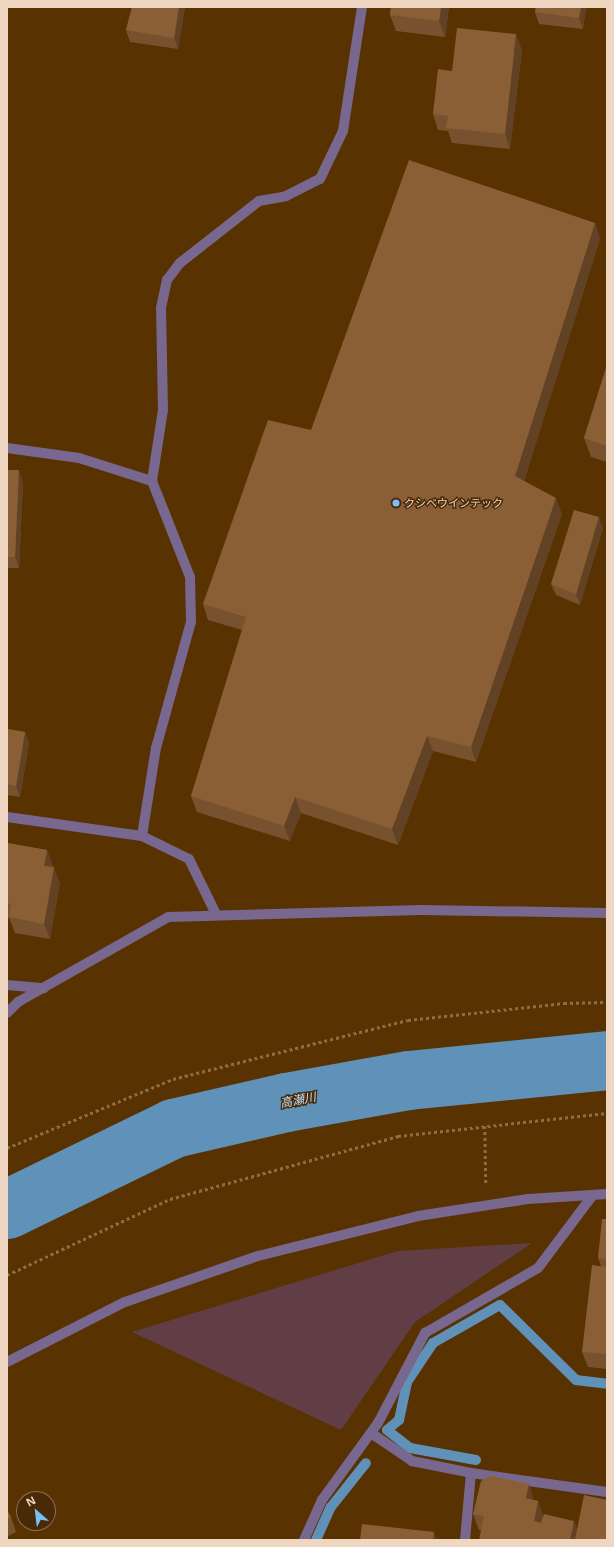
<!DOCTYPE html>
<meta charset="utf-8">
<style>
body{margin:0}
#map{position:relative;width:614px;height:1547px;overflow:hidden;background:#583201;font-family:"Noto Sans","Noto Sans JP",sans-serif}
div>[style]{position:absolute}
.green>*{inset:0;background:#613e46}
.stream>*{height:10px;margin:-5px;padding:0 5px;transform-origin:5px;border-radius:5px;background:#6091b9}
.river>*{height:59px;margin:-29.5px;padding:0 29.5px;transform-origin:29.5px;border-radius:29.5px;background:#6091b9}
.path>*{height:2.5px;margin-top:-1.25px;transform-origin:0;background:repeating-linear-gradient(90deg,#8e6d46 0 3px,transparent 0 6px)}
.street>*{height:10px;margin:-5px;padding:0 5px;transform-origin:5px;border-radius:5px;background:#78678e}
.wall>*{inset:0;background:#78522e}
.shaded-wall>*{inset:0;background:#614225}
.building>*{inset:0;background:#8b5f35}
.dots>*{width:11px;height:11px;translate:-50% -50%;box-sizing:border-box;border:2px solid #482a08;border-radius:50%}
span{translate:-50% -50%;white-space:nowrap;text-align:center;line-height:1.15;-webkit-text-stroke:3px #482a08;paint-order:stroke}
.poi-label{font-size:11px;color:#efd6c1}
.left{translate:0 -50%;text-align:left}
.water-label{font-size:12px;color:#c5e1f9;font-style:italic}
.frame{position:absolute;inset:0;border:8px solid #efd6c1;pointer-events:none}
.north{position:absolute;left:16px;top:1491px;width:40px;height:40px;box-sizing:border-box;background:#482a08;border:1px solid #8b6f52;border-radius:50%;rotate:332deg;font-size:11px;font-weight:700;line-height:16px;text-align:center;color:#efd6c1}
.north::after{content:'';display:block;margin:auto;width:14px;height:18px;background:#79bff8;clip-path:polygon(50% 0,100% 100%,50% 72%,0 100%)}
</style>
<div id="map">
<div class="green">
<i style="clip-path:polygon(532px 1243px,415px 1322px,341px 1430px,132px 1332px,398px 1251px)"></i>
</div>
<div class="stream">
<i style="left:476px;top:1460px;width:67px;rotate:-169.7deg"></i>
<i style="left:410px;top:1448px;width:29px;rotate:-142deg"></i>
<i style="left:387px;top:1430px;width:16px;rotate:-40deg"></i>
<i style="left:399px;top:1420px;width:39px;rotate:-78deg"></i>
<i style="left:407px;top:1382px;width:47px;rotate:-56.3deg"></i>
<i style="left:433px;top:1343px;width:77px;rotate:-29.6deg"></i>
<i style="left:500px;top:1305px;width:107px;rotate:44.6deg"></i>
<i style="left:576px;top:1380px;width:31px;rotate:7deg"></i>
<i style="left:316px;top:1540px;width:36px;rotate:-66deg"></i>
<i style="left:331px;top:1507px;width:56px;rotate:-51.5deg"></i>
</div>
<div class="river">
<i style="left:7px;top:1209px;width:185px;rotate:-26deg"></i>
<i style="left:173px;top:1128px;width:116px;rotate:-13deg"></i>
<i style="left:286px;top:1102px;width:124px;rotate:-10.2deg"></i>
<i style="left:408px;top:1080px;width:200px;rotate:-5.7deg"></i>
</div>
<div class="path">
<i style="left:485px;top:1126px;width:57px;rotate:89deg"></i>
<i style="left:7px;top:1148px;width:180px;rotate:-22.6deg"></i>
<i style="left:173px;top:1079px;width:242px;rotate:-14.1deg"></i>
<i style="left:408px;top:1020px;width:157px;rotate:-6.2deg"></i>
<i style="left:564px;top:1003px;width:43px;rotate:-1.3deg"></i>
<i style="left:7px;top:1275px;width:180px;rotate:-25deg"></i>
<i style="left:170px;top:1199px;width:237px;rotate:-15.4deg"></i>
<i style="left:398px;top:1136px;width:210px;rotate:-6.3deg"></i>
</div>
<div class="street">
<i style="left:7px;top:448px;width:73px;rotate:7.9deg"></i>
<i style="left:79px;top:458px;width:77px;rotate:17.5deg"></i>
<i style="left:7px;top:817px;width:136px;rotate:8deg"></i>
<i style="left:142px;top:836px;width:52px;rotate:26.1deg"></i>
<i style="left:189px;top:859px;width:61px;rotate:63.9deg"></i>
<i style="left:142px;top:836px;width:89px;rotate:-81deg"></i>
<i style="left:156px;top:748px;width:131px;rotate:-74.5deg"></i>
<i style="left:191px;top:622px;width:45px;rotate:-91.3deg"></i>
<i style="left:190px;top:577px;width:103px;rotate:-111.6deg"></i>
<i style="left:152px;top:481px;width:72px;rotate:-81.2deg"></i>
<i style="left:163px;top:410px;width:102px;rotate:-91.1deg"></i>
<i style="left:161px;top:308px;width:29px;rotate:-78deg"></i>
<i style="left:167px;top:280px;width:21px;rotate:-53deg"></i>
<i style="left:180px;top:263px;width:100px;rotate:-38.1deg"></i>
<i style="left:259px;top:201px;width:27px;rotate:-10deg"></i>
<i style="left:286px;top:196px;width:38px;rotate:-27deg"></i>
<i style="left:320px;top:179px;width:53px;rotate:-64.4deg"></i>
<i style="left:343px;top:131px;width:125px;rotate:-81.3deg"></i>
<i style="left:7px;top:985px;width:37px;rotate:5deg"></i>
<i style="left:7px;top:1013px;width:16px;rotate:-45deg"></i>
<i style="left:18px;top:1002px;width:172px;rotate:-29.5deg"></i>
<i style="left:168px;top:917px;width:253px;rotate:-1.6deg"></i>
<i style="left:421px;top:910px;width:186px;rotate:0.9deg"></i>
<i style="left:7px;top:1362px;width:132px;rotate:-27deg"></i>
<i style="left:125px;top:1302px;width:141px;rotate:-19.1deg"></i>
<i style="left:258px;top:1256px;width:165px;rotate:-14deg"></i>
<i style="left:418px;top:1216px;width:111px;rotate:-8.8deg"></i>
<i style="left:528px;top:1199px;width:79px;rotate:-3.6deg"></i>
<i style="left:371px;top:1433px;width:50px;rotate:34.3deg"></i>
<i style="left:412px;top:1461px;width:60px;rotate:11.5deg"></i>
<i style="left:304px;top:1540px;width:44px;rotate:-65.8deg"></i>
<i style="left:322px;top:1500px;width:95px;rotate:-54deg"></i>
<i style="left:378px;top:1423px;width:102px;rotate:-62.4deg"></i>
<i style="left:425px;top:1333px;width:130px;rotate:-29.9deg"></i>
<i style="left:538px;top:1268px;width:91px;rotate:-53deg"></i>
<i style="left:465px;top:1540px;width:67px;rotate:-84.9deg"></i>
<i style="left:471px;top:1473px;width:137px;rotate:8deg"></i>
</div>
<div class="wall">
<i style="clip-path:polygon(132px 7px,185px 7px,178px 49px,130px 42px,126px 30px)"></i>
<i style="clip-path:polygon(391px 7px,449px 7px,445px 37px,396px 31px,390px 15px)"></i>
<i style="clip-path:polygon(536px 7px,586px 7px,583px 29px,539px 24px,535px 12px)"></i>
<i style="clip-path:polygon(522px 50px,510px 149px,452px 143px,448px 131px,438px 130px,433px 114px,452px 71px)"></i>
<i style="clip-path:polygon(595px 223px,600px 239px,524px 481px,562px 514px,476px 762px,433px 751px,398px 845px,301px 813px,290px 841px,197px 812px,191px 796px,242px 630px,208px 620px,203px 604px,311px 430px)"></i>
<i style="clip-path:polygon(607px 365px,607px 462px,591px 457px,584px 438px)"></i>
<i style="clip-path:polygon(7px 470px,23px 482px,19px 568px,7px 568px)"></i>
<i style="clip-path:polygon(603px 528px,580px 605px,556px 595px,551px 584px)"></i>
<i style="clip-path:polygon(7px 729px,25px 732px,29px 743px,20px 797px,7px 795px)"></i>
<i style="clip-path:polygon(7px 840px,8px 843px,47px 850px,53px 866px,53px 867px,60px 883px,50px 939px,15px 933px,9px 918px,7px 918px)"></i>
<i style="clip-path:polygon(607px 1219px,607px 1369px,588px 1367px,582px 1352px,601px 1266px,598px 1258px)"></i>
<i style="clip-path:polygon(534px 1500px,538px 1501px,543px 1516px,607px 1540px,479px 1530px,473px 1514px)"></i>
<i style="clip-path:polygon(7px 1510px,11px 1517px,16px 1532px,7px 1537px)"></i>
</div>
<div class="shaded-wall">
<i style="clip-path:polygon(179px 7px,185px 7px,178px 49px,174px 38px)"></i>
<i style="clip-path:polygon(441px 7px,449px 7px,445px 37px,439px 21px)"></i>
<i style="clip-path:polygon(581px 7px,586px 7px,583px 29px,579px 18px)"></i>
<i style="clip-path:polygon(516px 34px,522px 50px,510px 149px,505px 134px)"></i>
<i style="clip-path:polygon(595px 223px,600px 239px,521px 491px,515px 476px)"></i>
<i style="clip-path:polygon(19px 470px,23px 482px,19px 568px,15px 557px)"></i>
<i style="clip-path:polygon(556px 498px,562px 514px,476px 762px,471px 747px)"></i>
<i style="clip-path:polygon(599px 517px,603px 528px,580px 605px,576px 594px)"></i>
<i style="clip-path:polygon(25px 732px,29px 743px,20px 797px,16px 786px)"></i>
<i style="clip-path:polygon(427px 736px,433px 751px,398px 845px,392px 829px)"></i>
<i style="clip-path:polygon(295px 797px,301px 813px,290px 841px,284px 826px)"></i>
<i style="clip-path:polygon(47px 850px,53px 866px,50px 881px,44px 866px)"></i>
<i style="clip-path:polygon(54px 867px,60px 883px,50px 939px,44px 924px)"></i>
<i style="clip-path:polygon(529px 1484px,534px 1500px,526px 1498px)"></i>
<i style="clip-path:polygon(538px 1501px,544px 1517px,539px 1537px,534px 1521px)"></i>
<i style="clip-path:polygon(574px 1521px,580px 1536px,579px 1540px,570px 1540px)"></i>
<i style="clip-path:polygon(434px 1532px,437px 1540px,433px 1540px)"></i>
</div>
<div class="building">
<i style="clip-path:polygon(132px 7px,179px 7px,174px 38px,126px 30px)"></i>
<i style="clip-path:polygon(391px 7px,441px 7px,439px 21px,390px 15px)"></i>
<i style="clip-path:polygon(536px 7px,581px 7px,579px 18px,535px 12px)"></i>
<i style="clip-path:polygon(457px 28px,516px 34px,505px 134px,446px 128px,448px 116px,433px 114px,438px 69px,452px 71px)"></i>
<i style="clip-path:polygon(409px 160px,595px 223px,515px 476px,556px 498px,471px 747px,427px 736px,392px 829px,295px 797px,284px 826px,191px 796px,246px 617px,203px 604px,268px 420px,311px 430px)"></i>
<i style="clip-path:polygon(607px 365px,607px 446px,584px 438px)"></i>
<i style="clip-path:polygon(7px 470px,19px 470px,15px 557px,7px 557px)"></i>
<i style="clip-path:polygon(574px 510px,599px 517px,576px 594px,551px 584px)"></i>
<i style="clip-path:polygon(7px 729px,25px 732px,16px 786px,7px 784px)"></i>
<i style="clip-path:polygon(7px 843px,47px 850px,44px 866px,54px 867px,44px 924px,9px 917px,11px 904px,7px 903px)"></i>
<i style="clip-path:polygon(602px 1219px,607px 1219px,607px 1259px,598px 1258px)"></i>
<i style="clip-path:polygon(592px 1265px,607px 1267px,607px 1354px,582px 1352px)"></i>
<i style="clip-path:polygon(491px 1476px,529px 1484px,526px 1498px,538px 1501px,534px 1521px,541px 1523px,544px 1514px,574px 1521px,570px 1540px,479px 1540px,484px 1516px,473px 1514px,481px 1481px)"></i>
<i style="clip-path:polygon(584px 1495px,607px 1500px,607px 1540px,575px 1540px)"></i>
<i style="clip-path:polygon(7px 1510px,11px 1517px,7px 1519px)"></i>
<i style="clip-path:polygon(362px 1524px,434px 1532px,433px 1540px,360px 1540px)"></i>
</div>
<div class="dots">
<i style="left:396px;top:503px;background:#79bff8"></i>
</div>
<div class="poi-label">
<span class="left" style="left:404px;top:503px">クシベウインテック</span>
</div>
<div class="water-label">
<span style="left:298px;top:1100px;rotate:-11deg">高瀬川</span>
</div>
<div class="frame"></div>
<div class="north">N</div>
</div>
